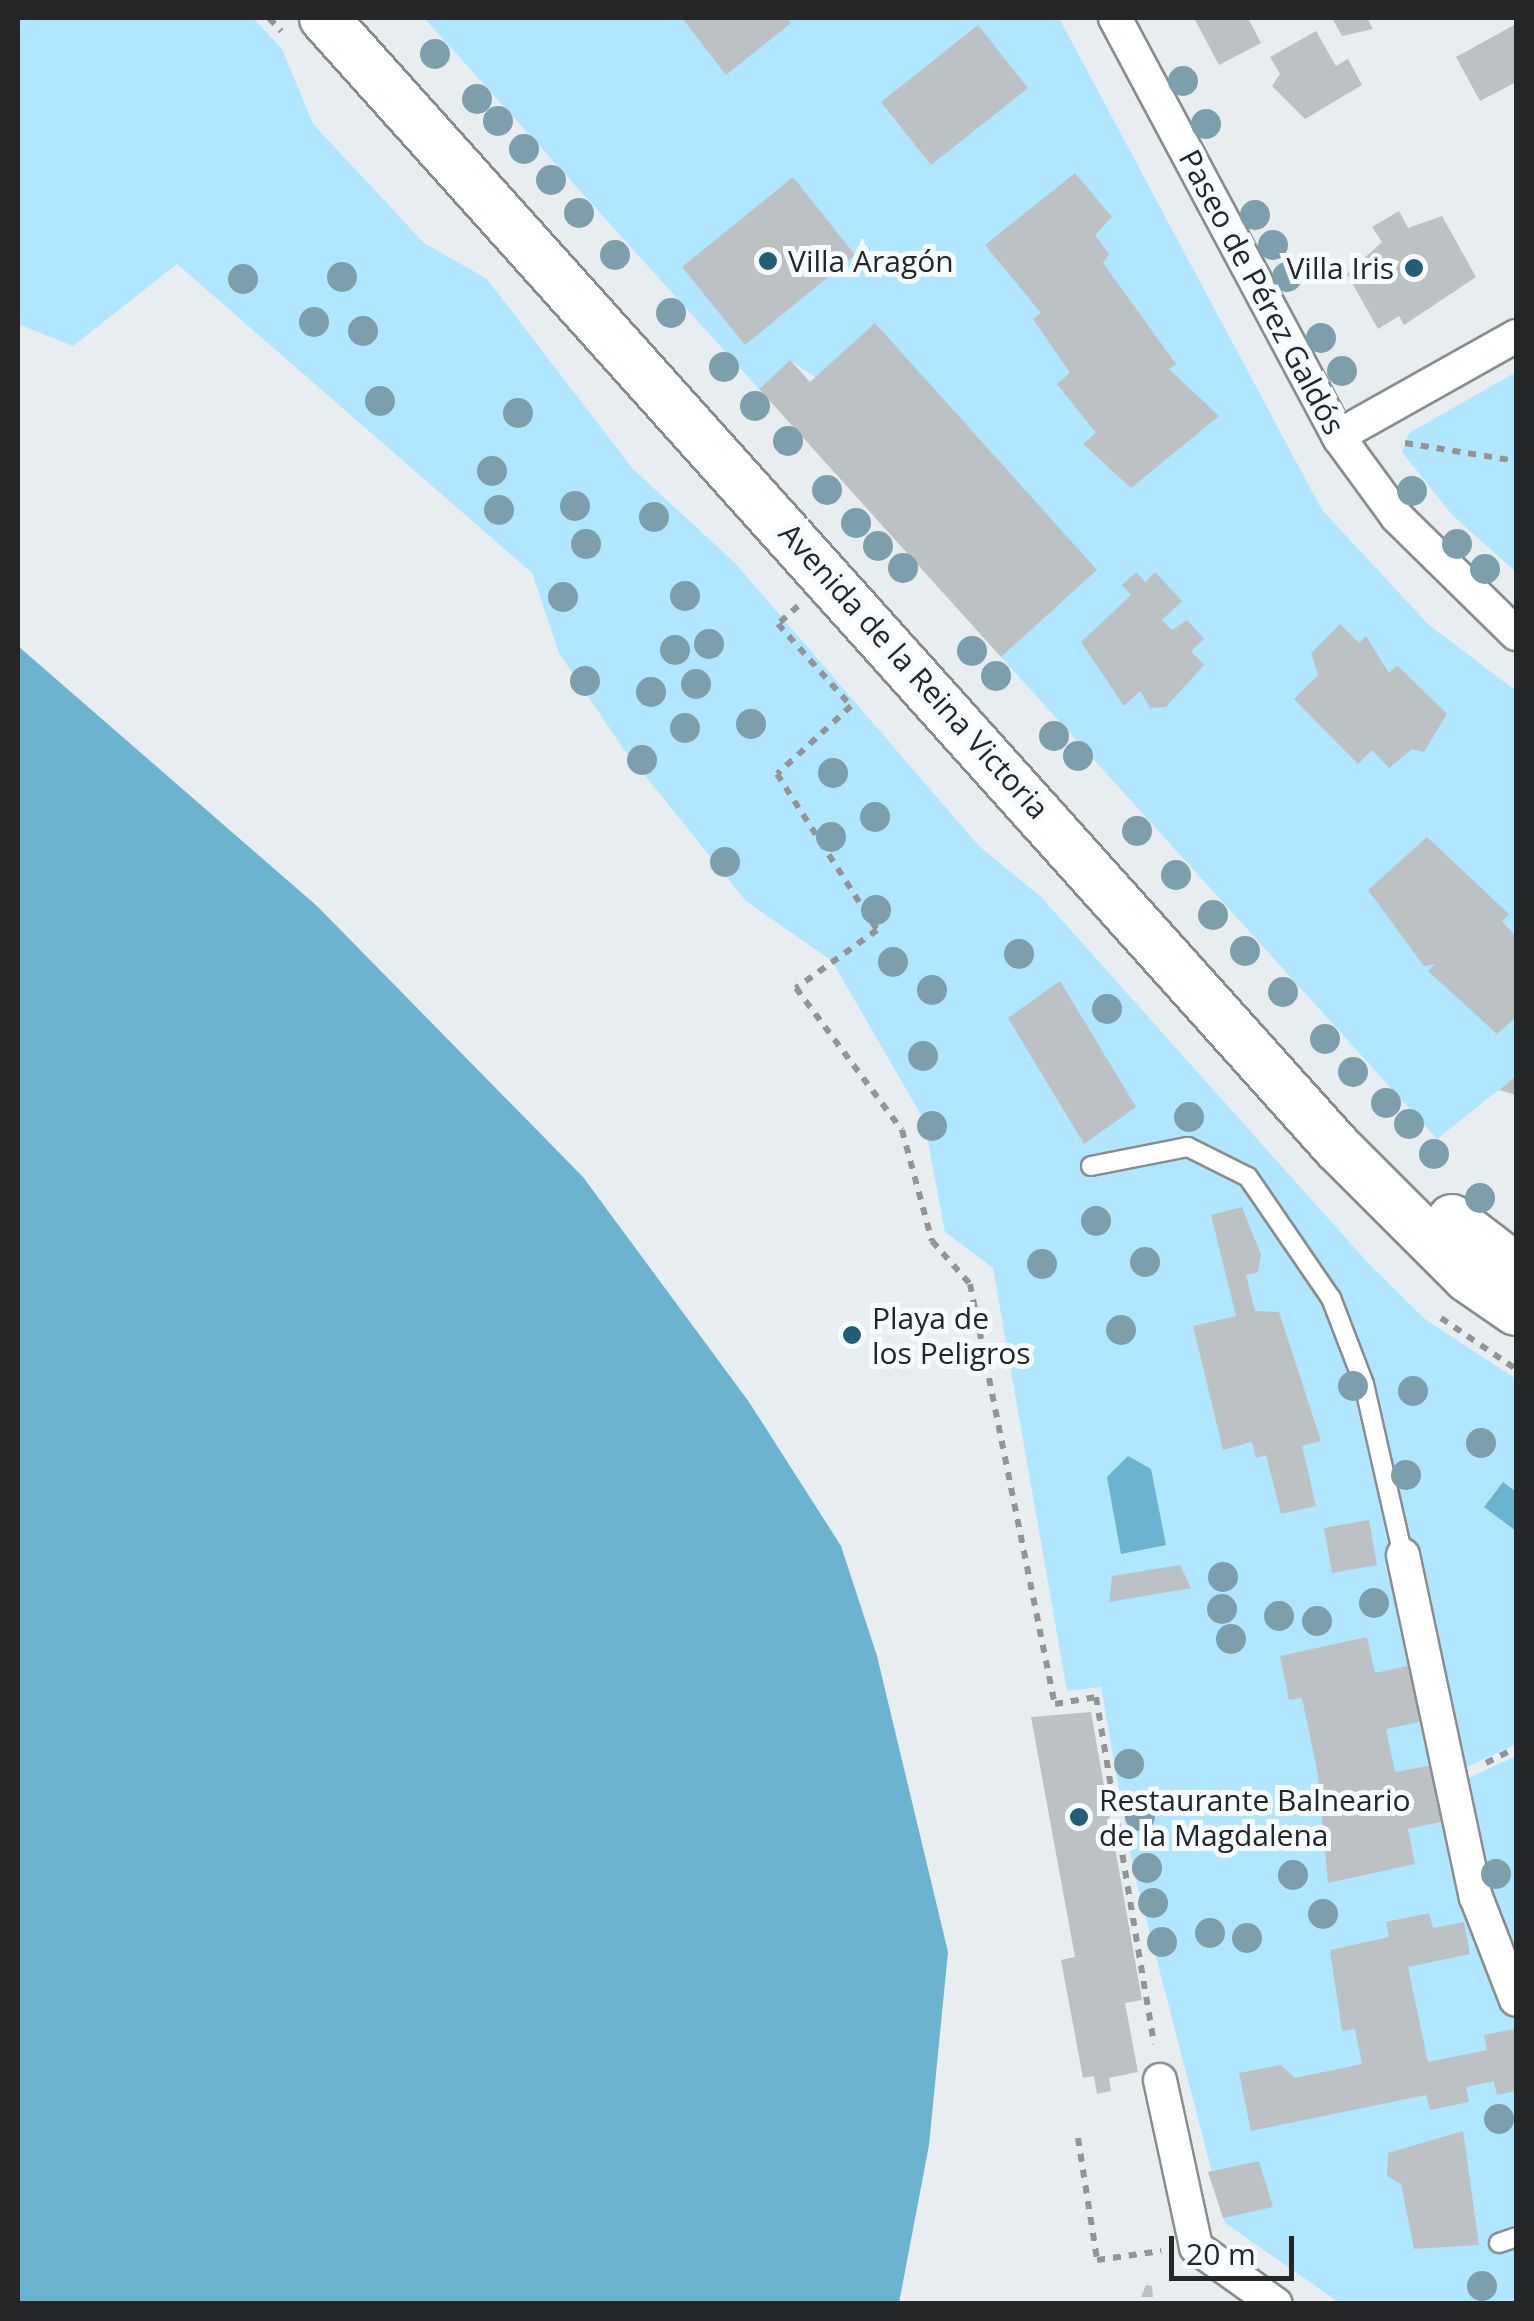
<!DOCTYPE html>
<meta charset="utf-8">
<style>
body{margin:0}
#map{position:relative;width:1534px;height:2321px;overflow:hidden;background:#e8eef0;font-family:"Open Sans",sans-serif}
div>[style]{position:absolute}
.green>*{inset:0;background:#b0e6ff}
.water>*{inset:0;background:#6cb3d0}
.building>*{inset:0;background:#bcc2c4}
.path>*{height:6px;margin-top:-3px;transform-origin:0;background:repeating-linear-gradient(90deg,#919597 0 8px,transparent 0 16px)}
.roads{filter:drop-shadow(2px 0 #888d90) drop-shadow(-2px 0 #888d90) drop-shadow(0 2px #888d90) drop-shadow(0 -2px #888d90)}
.service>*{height:18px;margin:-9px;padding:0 9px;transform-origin:9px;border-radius:9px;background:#fff}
.minor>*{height:32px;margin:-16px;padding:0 16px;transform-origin:16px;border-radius:16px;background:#fff}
.secondary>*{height:48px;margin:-24px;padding:0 24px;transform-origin:24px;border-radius:24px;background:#fff}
.trees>*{width:30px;height:30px;margin:-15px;border-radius:50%;background:#7d9eab}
.dots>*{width:28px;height:28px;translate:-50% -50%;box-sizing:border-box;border:5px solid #f5fbfe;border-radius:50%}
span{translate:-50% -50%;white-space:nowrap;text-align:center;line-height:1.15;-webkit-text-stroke:10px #f5fbfe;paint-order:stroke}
.poi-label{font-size:30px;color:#242627}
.left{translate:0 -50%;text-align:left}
.right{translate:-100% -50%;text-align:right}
.street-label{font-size:30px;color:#242627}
.frame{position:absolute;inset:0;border:20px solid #242627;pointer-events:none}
.scale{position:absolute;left:1169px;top:2236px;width:125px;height:45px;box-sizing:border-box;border:5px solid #242627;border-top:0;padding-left:12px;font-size:30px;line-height:35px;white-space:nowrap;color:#242627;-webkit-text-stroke:8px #f5fbfe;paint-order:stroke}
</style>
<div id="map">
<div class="green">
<i style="clip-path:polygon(18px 18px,253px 18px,282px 49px,313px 124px,424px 243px,487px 279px,632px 468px,735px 563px,979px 846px,1041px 897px,1370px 1265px,1425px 1319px,1516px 1379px,1516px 1744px,1465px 1768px,1421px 1551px,1390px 1558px,1463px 1912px,1516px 2024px,1516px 2303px,1340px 2303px,1225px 2223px,1133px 1868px,1101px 1687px,1067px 1691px,993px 1268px,945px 1232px,924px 1120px,832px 961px,746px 901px,622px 747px,559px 653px,532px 573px,177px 264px,73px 346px,18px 324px)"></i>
<i style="clip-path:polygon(424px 18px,1059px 18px,1322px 510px,1428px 624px,1516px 691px,1516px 1076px,1437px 1139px,1001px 657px,1097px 570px,790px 360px,759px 389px)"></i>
<i style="clip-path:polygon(1516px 372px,1516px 572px,1452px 515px,1402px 452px,1409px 433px)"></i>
<i style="clip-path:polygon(1516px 1756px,1516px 1949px,1491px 1892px,1468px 1778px)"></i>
</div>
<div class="water">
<i style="clip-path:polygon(18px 646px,317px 906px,583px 1177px,749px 1402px,841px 1546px,877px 1656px,948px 1952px,929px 2145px,899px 2303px,18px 2303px)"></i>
<i style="clip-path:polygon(1128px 1456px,1151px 1469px,1166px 1545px,1121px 1554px,1107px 1477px)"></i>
<i style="clip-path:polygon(1503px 1482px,1516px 1492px,1516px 1531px,1484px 1507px)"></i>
</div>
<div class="building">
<i style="clip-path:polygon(682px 18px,787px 18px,791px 23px,726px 75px)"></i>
<i style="clip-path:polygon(1194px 18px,1248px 18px,1261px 43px,1219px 65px)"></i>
<i style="clip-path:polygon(1332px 18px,1367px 18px,1373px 29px,1342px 36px)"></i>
<i style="clip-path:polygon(1516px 24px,1516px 82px,1480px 101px,1456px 57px)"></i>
<i style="clip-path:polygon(978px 25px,1028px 88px,931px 165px,881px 102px)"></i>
<i style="clip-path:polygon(1316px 31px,1336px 66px,1348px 59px,1362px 85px,1305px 119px,1272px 86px,1280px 74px,1270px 57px)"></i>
<i style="clip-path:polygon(1075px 173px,1112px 217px,1095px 235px,1109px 254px,1103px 263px,1176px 364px,1169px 369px,1219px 416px,1131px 488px,1083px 444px,1096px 433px,1057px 384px,1070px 373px,1033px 319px,1041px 313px,985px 245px)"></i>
<i style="clip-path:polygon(793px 177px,855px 255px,745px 345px,682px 267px)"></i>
<i style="clip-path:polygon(1399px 211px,1408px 228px,1442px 216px,1476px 277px,1404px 325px,1399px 316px,1378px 329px,1347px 274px,1382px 242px,1372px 227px)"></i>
<i style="clip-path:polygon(875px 323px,1097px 570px,1001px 657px,759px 389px,790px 360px,810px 382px)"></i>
<i style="clip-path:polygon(1136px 572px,1145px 582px,1155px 572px,1182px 601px,1162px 620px,1172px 630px,1187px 620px,1204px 639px,1191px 651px,1204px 665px,1166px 707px,1150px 708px,1140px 691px,1124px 706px,1081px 642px,1131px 595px,1122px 585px)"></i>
<i style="clip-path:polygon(1340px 624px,1359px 643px,1366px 636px,1389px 673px,1397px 665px,1447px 714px,1424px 752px,1412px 749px,1389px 768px,1372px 750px,1358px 764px,1294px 699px,1318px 675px,1311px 653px)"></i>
<i style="clip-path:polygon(1427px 837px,1509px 914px,1502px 921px,1516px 937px,1516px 1017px,1497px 1034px,1428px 971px,1435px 964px,1424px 966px,1368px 890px)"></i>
<i style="clip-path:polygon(1060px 981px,1136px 1107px,1084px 1144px,1008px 1018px)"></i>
<i style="clip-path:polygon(1516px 1076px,1516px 1095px,1499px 1090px)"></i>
<i style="clip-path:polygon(1242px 1207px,1261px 1255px,1258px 1272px,1246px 1275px,1255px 1311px,1279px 1312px,1321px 1441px,1302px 1446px,1316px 1506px,1281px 1514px,1266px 1455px,1256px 1458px,1252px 1442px,1223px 1450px,1193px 1326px,1236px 1316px,1211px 1215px)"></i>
<i style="clip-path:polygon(1369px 1520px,1377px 1565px,1332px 1573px,1324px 1528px)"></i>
<i style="clip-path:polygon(1180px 1565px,1191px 1588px,1109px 1602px,1112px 1576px)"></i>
<i style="clip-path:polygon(1367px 1637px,1375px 1673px,1412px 1665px,1424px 1721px,1386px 1729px,1395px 1772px,1434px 1765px,1445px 1821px,1408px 1829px,1415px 1864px,1328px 1883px,1318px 1775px,1302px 1698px,1289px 1700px,1280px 1656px)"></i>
<i style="clip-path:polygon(1091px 1712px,1142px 2000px,1125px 2003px,1138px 2072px,1109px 2078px,1111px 2091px,1097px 2094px,1094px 2076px,1083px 2078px,1061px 1960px,1075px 1957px,1031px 1717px)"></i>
<i style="clip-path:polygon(1429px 1913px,1433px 1928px,1464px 1922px,1470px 1954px,1408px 1967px,1428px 2062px,1487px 2050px,1484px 2035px,1514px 2029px,1516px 2091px,1497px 2095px,1494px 2081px,1466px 2087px,1469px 2102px,1430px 2110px,1426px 2095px,1251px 2131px,1239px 2073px,1281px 2065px,1295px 2078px,1362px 2064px,1355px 2029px,1342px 2031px,1330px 1950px,1389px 1937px,1386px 1922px)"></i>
<i style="clip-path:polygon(1463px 2131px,1479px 2245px,1414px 2249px,1401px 2184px,1387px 2176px,1388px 2153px)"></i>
<i style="clip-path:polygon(1259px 2161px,1273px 2207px,1223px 2218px,1208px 2172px)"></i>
<i style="clip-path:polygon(1146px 2285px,1152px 2286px,1153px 2297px,1141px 2297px)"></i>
</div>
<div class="path">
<i style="left:269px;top:18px;width:18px;rotate:47deg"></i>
<i style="left:1405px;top:443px;width:112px;rotate:9.2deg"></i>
<i style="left:798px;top:606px;width:27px;rotate:138deg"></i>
<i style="left:778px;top:624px;width:110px;rotate:48.3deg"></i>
<i style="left:851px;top:706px;width:100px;rotate:137.4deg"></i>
<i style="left:777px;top:774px;width:185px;rotate:57.3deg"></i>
<i style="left:877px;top:930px;width:100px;rotate:144.4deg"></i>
<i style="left:796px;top:988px;width:177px;rotate:53.3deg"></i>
<i style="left:902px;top:1130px;width:115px;rotate:74.9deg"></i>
<i style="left:932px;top:1241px;width:57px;rotate:48.5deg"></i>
<i style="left:970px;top:1284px;width:429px;rotate:78.6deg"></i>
<i style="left:1055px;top:1704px;width:42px;rotate:-9.7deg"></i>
<i style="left:1096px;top:1697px;width:352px;rotate:80.5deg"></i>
<i style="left:1441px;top:1318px;width:91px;rotate:34.2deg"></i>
<i style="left:1486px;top:1763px;width:34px;rotate:-27deg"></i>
<i style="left:1078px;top:2138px;width:123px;rotate:81.1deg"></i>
<i style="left:1097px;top:2260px;width:65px;rotate:-8deg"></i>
</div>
<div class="roads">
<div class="service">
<i style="left:1091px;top:1166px;width:99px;rotate:-11.1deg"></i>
<i style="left:1188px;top:1147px;width:67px;rotate:26.6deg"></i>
<i style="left:1248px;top:1177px;width:147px;rotate:55.6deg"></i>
<i style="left:1331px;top:1298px;width:92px;rotate:69deg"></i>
<i style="left:1364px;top:1384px;width:175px;rotate:77.2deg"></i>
<i style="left:1499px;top:2243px;width:18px;rotate:-19deg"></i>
</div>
<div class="minor">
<i style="left:1115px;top:18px;width:477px;rotate:61.9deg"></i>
<i style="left:1340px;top:439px;width:97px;rotate:53.8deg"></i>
<i style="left:1397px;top:517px;width:167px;rotate:44.5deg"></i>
<i style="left:1338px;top:436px;width:204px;rotate:-29.3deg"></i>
<i style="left:1403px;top:1555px;width:350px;rotate:78deg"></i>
<i style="left:1476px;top:1897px;width:110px;rotate:68.8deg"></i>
<i style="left:1160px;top:2080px;width:171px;rotate:77.8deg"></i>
<i style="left:1196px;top:2247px;width:98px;rotate:35.5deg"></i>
</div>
<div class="secondary">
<i style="left:324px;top:18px;width:1517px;rotate:48.1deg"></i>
<i style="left:1337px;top:1147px;width:185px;rotate:45deg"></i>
<i style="left:1468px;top:1278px;width:58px;rotate:34.5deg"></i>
<i style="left:1452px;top:1219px;width:81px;rotate:37.4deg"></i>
</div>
</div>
<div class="trees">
<i style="left:435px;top:54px"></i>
<i style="left:1183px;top:81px"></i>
<i style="left:477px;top:99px"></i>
<i style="left:498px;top:121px"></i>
<i style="left:1206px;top:124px"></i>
<i style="left:524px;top:149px"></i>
<i style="left:551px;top:180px"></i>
<i style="left:579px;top:213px"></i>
<i style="left:1255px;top:215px"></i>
<i style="left:1273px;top:245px"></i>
<i style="left:615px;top:255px"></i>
<i style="left:342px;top:277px"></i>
<i style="left:1287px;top:277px"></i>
<i style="left:243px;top:279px"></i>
<i style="left:671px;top:313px"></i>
<i style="left:314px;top:322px"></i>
<i style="left:363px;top:331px"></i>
<i style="left:1321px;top:338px"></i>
<i style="left:724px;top:367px"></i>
<i style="left:1342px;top:371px"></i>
<i style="left:380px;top:401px"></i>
<i style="left:755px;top:406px"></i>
<i style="left:518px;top:413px"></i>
<i style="left:788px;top:441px"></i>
<i style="left:492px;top:471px"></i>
<i style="left:827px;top:490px"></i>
<i style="left:1412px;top:491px"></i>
<i style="left:575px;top:506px"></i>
<i style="left:499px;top:510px"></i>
<i style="left:654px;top:517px"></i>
<i style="left:856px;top:523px"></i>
<i style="left:586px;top:544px"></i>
<i style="left:1457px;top:544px"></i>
<i style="left:878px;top:546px"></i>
<i style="left:903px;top:568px"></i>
<i style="left:1485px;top:569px"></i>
<i style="left:685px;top:596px"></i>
<i style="left:563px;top:597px"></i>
<i style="left:709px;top:644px"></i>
<i style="left:675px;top:650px"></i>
<i style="left:972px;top:651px"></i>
<i style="left:996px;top:676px"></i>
<i style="left:585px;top:681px"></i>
<i style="left:696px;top:684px"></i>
<i style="left:651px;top:692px"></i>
<i style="left:751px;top:724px"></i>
<i style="left:685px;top:728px"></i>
<i style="left:1054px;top:736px"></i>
<i style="left:1078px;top:756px"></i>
<i style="left:642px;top:760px"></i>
<i style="left:833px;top:773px"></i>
<i style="left:875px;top:817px"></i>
<i style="left:1137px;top:831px"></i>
<i style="left:831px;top:837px"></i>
<i style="left:725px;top:862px"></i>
<i style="left:1176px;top:875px"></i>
<i style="left:876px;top:910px"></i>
<i style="left:1213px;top:915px"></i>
<i style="left:1245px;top:951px"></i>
<i style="left:1019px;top:954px"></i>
<i style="left:893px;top:962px"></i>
<i style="left:932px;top:990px"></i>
<i style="left:1283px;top:992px"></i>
<i style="left:1107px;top:1009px"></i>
<i style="left:1325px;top:1039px"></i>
<i style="left:923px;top:1056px"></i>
<i style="left:1353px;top:1072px"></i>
<i style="left:1386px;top:1103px"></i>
<i style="left:1189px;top:1117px"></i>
<i style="left:1409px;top:1124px"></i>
<i style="left:932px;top:1126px"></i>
<i style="left:1434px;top:1154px"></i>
<i style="left:1480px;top:1198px"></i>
<i style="left:1096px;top:1221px"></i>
<i style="left:1145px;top:1262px"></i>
<i style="left:1042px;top:1264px"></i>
<i style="left:1121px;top:1330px"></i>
<i style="left:1353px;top:1386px"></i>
<i style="left:1413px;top:1391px"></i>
<i style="left:1481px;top:1443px"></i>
<i style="left:1406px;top:1475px"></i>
<i style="left:1223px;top:1577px"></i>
<i style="left:1374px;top:1603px"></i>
<i style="left:1222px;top:1609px"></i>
<i style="left:1279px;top:1616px"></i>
<i style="left:1317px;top:1621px"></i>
<i style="left:1231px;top:1639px"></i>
<i style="left:1129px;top:1764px"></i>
<i style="left:1140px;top:1816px"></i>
<i style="left:1147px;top:1868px"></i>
<i style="left:1496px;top:1874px"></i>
<i style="left:1293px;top:1875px"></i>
<i style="left:1153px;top:1903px"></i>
<i style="left:1323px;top:1914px"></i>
<i style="left:1210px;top:1933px"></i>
<i style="left:1247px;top:1938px"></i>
<i style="left:1162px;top:1942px"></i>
<i style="left:1499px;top:2119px"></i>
<i style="left:1482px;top:2286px"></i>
</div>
<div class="dots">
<i style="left:768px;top:261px;background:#225f77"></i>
<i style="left:1414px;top:268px;background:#225f77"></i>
<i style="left:852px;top:1335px;background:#225f77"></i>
<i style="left:1079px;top:1817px;background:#225f77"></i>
</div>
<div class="poi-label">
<span class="left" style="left:788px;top:261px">Villa Aragón</span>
<span class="right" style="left:1394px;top:268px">Villa Iris</span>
<span class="left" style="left:872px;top:1335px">Playa de<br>los Peligros</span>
<span class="left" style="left:1099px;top:1817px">Restaurante Balneario<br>de la Magdalena</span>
</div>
<div class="street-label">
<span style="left:1262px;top:292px;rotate:62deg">Paseo de Pérez Galdós</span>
<span style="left:914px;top:671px;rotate:48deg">Avenida de la Reina Victoria</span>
</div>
<div class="frame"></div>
<div class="scale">20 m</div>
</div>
